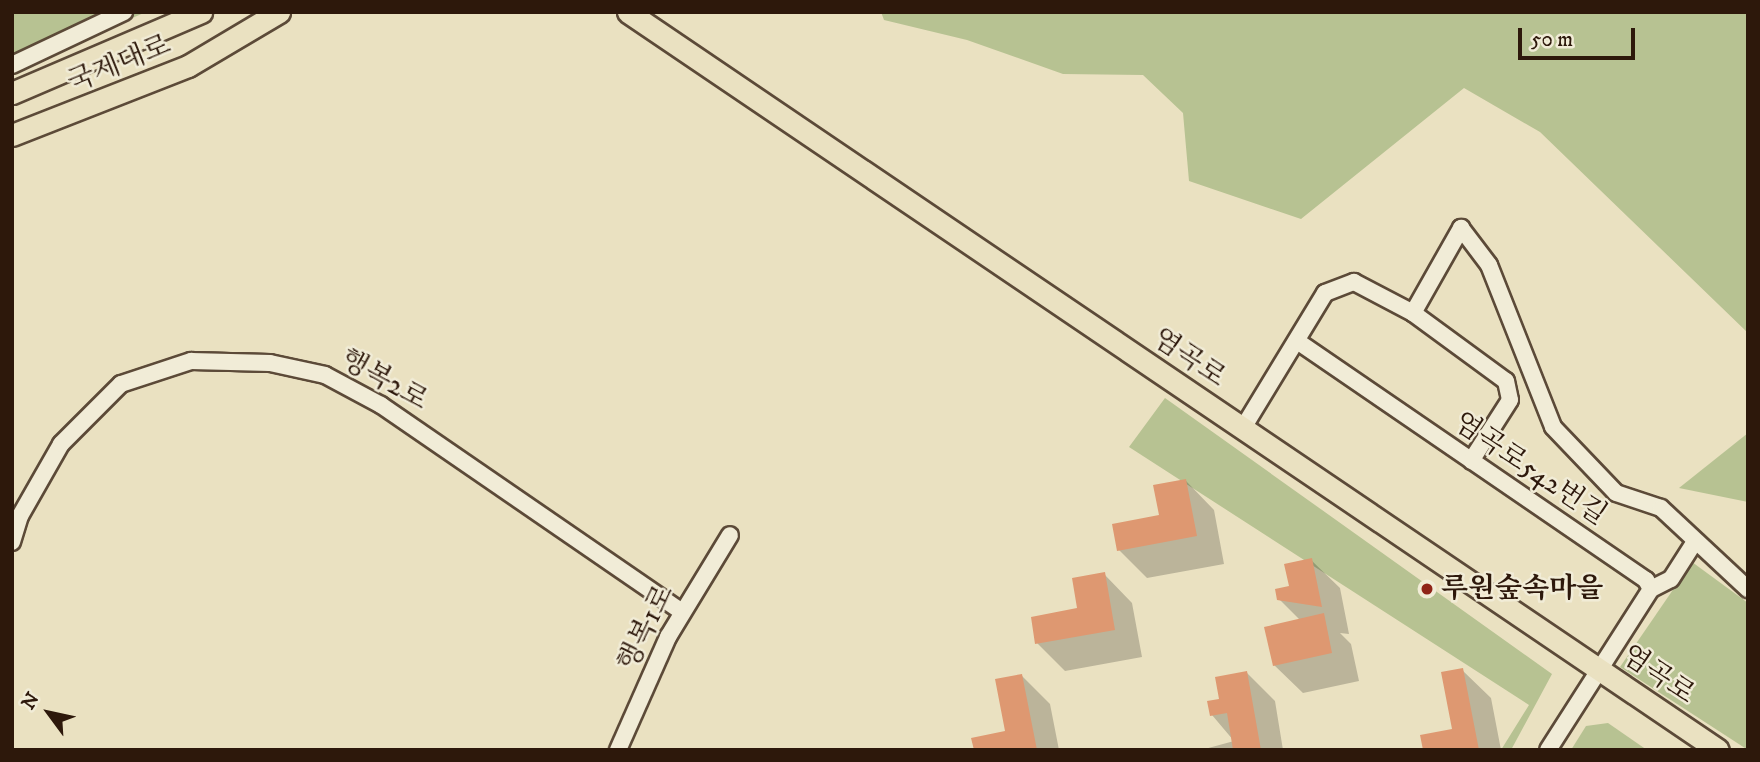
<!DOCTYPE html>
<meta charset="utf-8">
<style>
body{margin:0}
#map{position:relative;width:1760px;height:762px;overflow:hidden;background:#eae1c1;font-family:"IM FELL DW Pica","Noto Serif KR",serif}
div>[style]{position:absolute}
.green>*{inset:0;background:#b7c292}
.shadow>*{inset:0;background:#0003}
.building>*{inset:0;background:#de9871}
.roads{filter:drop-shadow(2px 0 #5c4a38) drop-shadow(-2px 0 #5c4a38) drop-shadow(0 2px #5c4a38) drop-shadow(0 -2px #5c4a38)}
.minor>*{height:16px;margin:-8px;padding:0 8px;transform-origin:8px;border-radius:8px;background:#f1ecd7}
.major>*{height:21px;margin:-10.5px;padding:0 10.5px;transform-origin:10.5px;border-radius:10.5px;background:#eae1c1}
.dots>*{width:19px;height:19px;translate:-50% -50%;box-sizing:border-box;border:4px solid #f1ecd7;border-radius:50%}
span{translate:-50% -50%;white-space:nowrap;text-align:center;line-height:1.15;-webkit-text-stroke:5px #f1ecd7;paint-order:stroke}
.street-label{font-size:28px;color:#2d180b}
.poi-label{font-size:28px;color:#2d180b;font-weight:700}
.left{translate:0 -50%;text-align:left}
.frame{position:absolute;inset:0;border:14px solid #2d180b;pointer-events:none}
.north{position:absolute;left:14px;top:678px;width:70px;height:70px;-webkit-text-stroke:5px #f1ecd7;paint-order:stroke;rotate:303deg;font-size:19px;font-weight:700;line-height:28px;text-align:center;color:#2d180b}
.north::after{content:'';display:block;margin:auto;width:24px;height:32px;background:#2d180b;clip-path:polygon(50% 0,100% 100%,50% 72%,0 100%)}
.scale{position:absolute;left:1518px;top:28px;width:117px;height:32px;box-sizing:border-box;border:4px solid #2d180b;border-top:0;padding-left:9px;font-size:21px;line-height:24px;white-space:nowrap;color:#2d180b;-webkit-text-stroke:5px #f1ecd7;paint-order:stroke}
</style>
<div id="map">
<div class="green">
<i style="clip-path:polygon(12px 12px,146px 12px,12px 71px)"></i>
<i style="clip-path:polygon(881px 12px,1748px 12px,1748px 333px,1540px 132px,1464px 88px,1301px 219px,1189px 181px,1183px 113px,1143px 75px,1063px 74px,967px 40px,884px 20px)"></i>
<i style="clip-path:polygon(1165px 398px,1552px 674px,1511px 750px,1501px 750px,1529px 705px,1129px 447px)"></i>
<i style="clip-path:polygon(1748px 433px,1748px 502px,1679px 488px)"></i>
<i style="clip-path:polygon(1692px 562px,1748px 603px,1748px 750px,1620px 667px)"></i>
<i style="clip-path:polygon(1608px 723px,1647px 750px,1571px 750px,1586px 726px)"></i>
</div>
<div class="shadow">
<i style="clip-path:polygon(1186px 481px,1214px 510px,1224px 564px,1147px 578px,1119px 550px,1161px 517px)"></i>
<i style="clip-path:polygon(1311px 560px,1340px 588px,1349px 634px,1340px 633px,1351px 644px,1359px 681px,1303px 693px,1274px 665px,1300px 620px,1279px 599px)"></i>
<i style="clip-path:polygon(1104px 574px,1132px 603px,1142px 657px,1065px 671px,1037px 643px,1079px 610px)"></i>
<i style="clip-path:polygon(1462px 670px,1491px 698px,1501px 750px,1425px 750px,1454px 730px)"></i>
<i style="clip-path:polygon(1247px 673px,1275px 701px,1283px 750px,1201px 750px,1234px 741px,1212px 715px)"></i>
<i style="clip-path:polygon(1022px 676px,1050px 704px,1059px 750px,976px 750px,1007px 733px)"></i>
</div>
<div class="building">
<i style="clip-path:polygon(1186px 479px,1197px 536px,1117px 551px,1112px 524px,1159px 515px,1153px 485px)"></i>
<i style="clip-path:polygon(1312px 558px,1322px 607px,1277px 600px,1275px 589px,1289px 586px,1284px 564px)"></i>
<i style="clip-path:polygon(1105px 572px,1115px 630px,1035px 644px,1031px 617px,1077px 608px,1072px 578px)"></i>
<i style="clip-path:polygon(1324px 613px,1332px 653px,1273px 666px,1264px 627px)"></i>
<i style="clip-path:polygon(1463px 668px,1479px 750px,1423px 750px,1420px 735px,1452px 729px,1441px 672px)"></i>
<i style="clip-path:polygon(1247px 671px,1261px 750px,1233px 750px,1227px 713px,1210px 716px,1207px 701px,1219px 699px,1215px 677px)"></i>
<i style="clip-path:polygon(1022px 674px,1037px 750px,974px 750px,971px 738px,1005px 731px,995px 679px)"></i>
</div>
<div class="roads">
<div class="minor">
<i style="left:12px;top:65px;width:124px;rotate:-25.3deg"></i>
<i style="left:1413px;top:313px;width:98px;rotate:-60.5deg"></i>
<i style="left:1461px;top:228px;width:46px;rotate:52.9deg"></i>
<i style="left:1489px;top:265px;width:174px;rotate:68.4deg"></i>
<i style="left:1553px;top:427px;width:91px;rotate:46.3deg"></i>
<i style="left:1616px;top:493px;width:47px;rotate:18.4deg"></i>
<i style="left:1661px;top:508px;width:119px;rotate:43deg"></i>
<i style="left:1297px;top:341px;width:423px;rotate:34.4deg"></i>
<i style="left:1646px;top:580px;width:10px;rotate:61deg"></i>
<i style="left:1651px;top:589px;width:191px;rotate:122.6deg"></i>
<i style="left:1243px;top:428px;width:158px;rotate:-58.7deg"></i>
<i style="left:1325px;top:293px;width:31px;rotate:-21deg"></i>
<i style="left:1354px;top:282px;width:67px;rotate:27.7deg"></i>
<i style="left:1413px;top:313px;width:115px;rotate:36.2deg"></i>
<i style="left:1506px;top:381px;width:19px;rotate:78deg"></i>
<i style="left:1510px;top:400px;width:72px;rotate:122.6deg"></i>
<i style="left:12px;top:542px;width:27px;rotate:-73deg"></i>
<i style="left:20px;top:516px;width:83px;rotate:-60.3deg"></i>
<i style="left:61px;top:444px;width:85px;rotate:-45deg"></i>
<i style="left:121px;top:384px;width:74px;rotate:-18.2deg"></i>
<i style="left:191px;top:361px;width:79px;rotate:1.5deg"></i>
<i style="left:270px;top:363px;width:56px;rotate:12.3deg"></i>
<i style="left:325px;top:375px;width:64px;rotate:28.2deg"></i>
<i style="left:381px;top:405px;width:365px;rotate:34.5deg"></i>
<i style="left:1651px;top:589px;width:22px;rotate:-27deg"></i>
<i style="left:1671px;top:579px;width:43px;rotate:-57.4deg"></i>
<i style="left:618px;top:750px;width:124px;rotate:-66.1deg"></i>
<i style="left:668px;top:637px;width:119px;rotate:-58.7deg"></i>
</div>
<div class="major">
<i style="left:628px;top:12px;width:1316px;rotate:34.1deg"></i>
<i style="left:12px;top:93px;width:206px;rotate:-23.2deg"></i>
<i style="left:12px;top:135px;width:189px;rotate:-21.4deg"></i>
<i style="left:188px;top:66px;width:106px;rotate:-30.7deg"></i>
</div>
</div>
<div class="dots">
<i style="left:1427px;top:589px;background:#8f2418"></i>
</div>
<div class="street-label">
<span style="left:119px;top:64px;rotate:-22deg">국제대로</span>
<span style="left:1189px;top:358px;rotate:34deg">염곡로</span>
<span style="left:384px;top:380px;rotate:29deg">행복2로</span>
<span style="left:1530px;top:469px;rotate:34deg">염곡로542번길</span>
<span style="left:646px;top:628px;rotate:-64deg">행복1로</span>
<span style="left:1658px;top:675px;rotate:34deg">염곡로</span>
</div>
<div class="poi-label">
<span class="left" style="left:1441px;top:589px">루원숲속마을</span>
</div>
<div class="frame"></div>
<div class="north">N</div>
<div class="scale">50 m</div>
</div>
